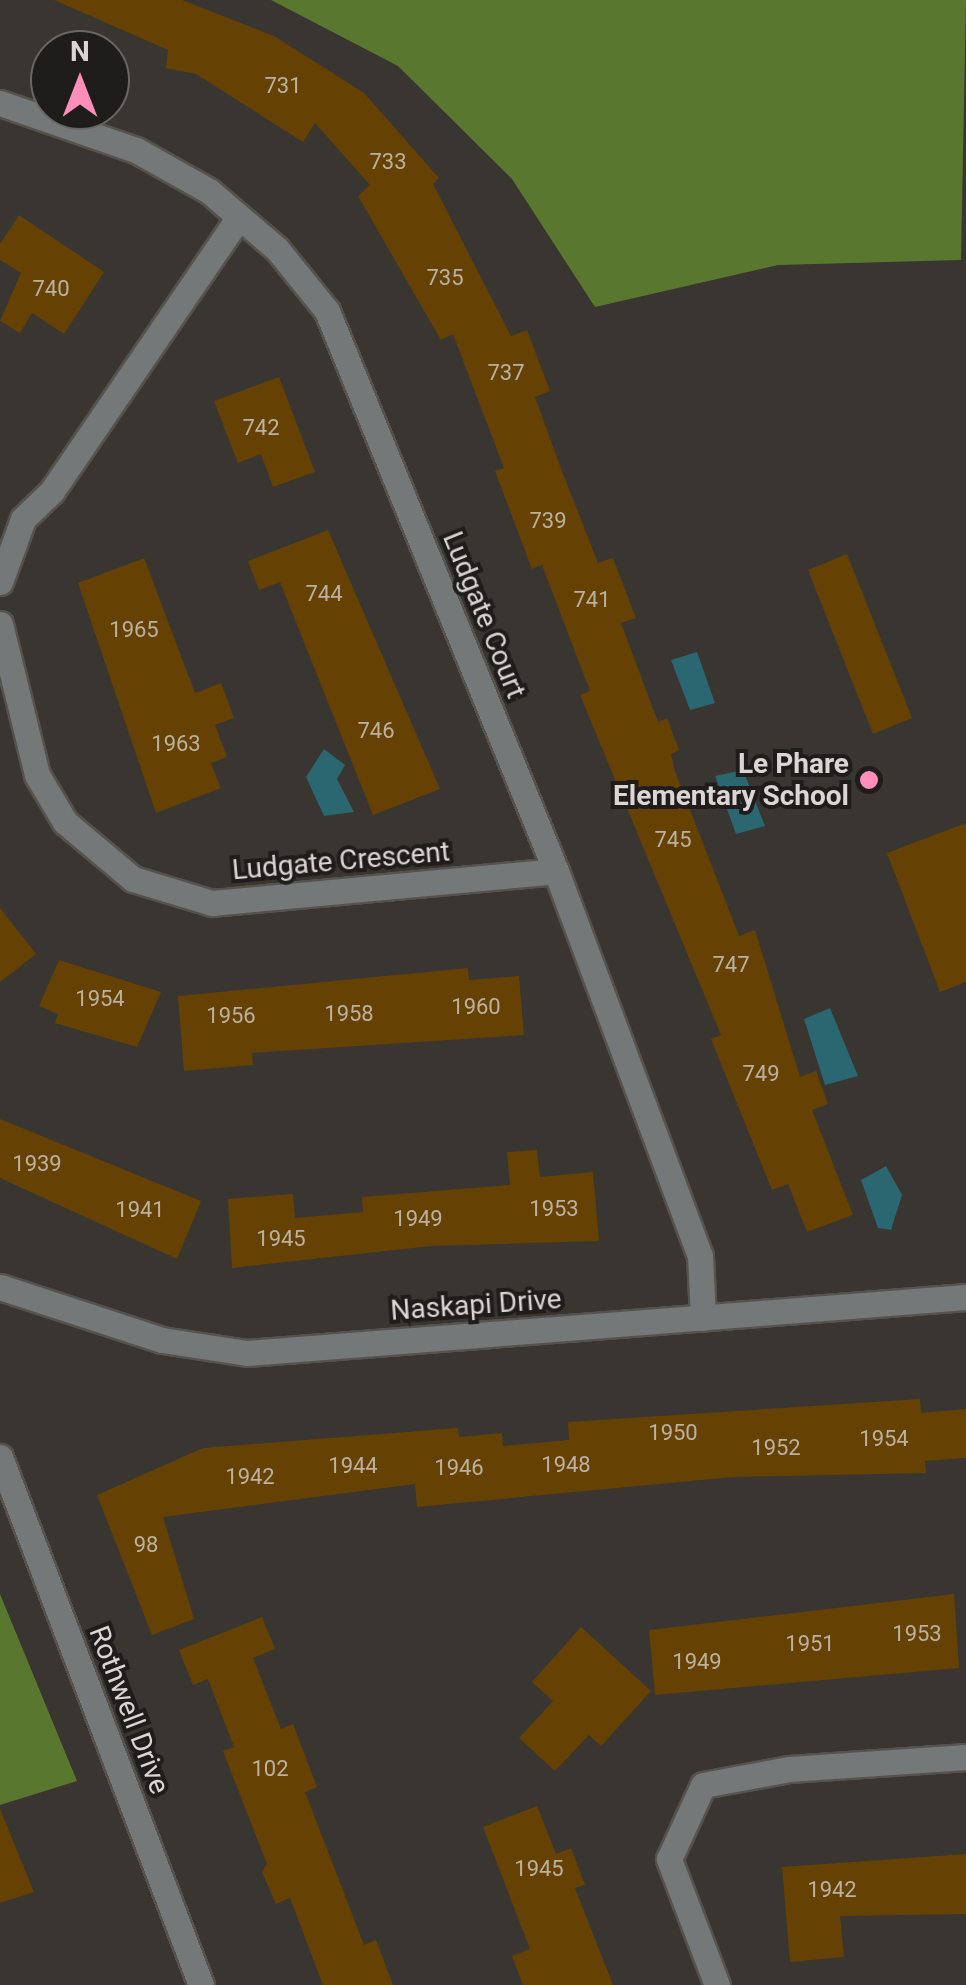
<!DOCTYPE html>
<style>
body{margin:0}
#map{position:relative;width:966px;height:1985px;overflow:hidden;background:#393530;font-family:Roboto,sans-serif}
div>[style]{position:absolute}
.forest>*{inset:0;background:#59772f}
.water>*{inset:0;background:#2b6770}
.building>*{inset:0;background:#654204}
.roads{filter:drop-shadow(2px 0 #56524d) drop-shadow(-2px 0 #56524d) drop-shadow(0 2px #56524d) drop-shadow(0 -2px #56524d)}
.minor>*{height:25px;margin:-12.5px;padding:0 12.5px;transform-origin:12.5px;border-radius:12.5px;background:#747879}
.dots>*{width:28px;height:28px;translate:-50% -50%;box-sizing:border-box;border:5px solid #1f1d1b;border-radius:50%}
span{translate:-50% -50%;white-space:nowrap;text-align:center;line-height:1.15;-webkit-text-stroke:8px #1f1d1b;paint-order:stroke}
.number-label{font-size:22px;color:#bcb19f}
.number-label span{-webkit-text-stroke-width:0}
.street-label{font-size:28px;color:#d9d6d3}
.poi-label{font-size:28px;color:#d9d6d3;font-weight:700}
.right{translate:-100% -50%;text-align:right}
.north{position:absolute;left:30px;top:30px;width:100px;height:100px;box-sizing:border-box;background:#1f1d1b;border:2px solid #696765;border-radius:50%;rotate:0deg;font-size:28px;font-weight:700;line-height:40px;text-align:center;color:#d9d6d3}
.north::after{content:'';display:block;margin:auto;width:35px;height:45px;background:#ff8ebb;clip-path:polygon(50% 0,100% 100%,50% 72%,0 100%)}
</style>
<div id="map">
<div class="forest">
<i style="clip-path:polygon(271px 0,966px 0,961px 260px,778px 265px,595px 307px,512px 179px,398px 66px)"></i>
<i style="clip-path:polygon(0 1594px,77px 1781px,0 1805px)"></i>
</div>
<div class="water">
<i style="clip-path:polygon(697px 652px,715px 703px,690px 710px,671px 660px)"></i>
<i style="clip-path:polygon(324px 749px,345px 765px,337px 779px,354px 812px,324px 816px,306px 777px)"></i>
<i style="clip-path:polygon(743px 770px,765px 826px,736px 834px,715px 776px)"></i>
<i style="clip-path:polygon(830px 1008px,858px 1076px,825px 1085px,804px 1019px)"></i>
<i style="clip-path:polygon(886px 1166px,902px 1195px,891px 1230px,878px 1228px,861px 1180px)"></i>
</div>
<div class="building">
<i style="clip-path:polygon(54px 0,182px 0,274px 36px,364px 93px,439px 178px,433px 184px,511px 336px,527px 330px,550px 391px,535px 397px,560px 466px,598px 563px,613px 558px,636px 618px,621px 623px,658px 722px,667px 718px,679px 750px,671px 754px,675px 771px,739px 936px,755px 930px,800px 1077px,816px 1071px,828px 1104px,812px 1110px,853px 1215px,807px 1232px,788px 1184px,772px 1190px,711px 1039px,721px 1035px,580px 695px,590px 691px,542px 565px,532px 569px,495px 471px,504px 468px,453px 334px,441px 340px,358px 196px,370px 185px,315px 123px,303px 142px,196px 74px,166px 68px,168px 50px)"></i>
<i style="clip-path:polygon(19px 215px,104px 272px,64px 334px,32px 313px,20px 333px,0 321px,21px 273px,0 260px,0 244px)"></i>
<i style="clip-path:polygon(279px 377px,315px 472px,273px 487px,261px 454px,238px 463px,214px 401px)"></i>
<i style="clip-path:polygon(328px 530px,440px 789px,373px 815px,280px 582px,259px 590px,248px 561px)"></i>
<i style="clip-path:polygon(847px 554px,912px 718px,873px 734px,808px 570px)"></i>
<i style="clip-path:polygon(144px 558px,195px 693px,221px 683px,234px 718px,215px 725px,227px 757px,211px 763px,221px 788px,156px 813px,78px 583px)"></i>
<i style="clip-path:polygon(966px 823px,966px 982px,940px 992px,887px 853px)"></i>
<i style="clip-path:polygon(0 908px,36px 954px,0 982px)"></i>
<i style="clip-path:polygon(59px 960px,161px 992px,137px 1047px,55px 1023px,58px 1014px,39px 1006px)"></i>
<i style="clip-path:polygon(468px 968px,469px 980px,519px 976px,524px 1035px,252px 1053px,253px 1065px,184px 1071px,178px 996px)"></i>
<i style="clip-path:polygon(0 1119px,201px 1201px,177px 1259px,0 1178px)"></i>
<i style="clip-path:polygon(537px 1150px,540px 1177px,593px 1172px,599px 1241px,431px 1246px,232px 1268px,228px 1199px,293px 1194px,295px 1218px,363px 1212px,362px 1197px,510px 1185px,507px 1152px)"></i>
<i style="clip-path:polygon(920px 1399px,921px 1413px,966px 1409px,966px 1458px,925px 1461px,926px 1473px,733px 1477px,417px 1507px,415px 1484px,163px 1517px,194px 1619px,152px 1635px,97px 1495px,203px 1448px,458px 1428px,459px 1437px,502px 1433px,503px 1446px,569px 1440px,568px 1422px)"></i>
<i style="clip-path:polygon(954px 1594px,959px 1668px,655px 1695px,649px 1630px)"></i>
<i style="clip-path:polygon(262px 1617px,275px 1649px,253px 1658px,281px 1729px,293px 1724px,317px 1787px,305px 1792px,364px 1945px,376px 1940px,393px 1985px,323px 1985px,290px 1898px,276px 1904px,262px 1872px,267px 1864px,223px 1751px,234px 1747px,208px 1679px,193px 1685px,179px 1650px)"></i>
<i style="clip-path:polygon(581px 1627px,651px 1691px,601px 1746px,589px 1735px,555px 1771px,519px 1738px,553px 1701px,532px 1682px)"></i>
<i style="clip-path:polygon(537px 1806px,556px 1854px,571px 1848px,585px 1885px,575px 1888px,613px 1985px,523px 1985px,512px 1956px,530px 1949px,483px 1827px)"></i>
<i style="clip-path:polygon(0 1809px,34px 1892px,0 1903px)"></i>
<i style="clip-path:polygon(966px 1854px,966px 1914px,840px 1916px,844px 1957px,790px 1962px,782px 1867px)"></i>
</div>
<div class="roads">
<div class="minor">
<i style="left:0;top:103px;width:144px;rotate:19.1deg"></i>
<i style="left:136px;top:150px;width:84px;rotate:29.3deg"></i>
<i style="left:209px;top:191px;width:89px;rotate:40.5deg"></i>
<i style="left:277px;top:249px;width:80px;rotate:51.1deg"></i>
<i style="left:327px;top:311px;width:605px;rotate:67.76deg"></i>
<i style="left:556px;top:871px;width:411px;rotate:69.5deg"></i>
<i style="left:700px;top:1256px;width:62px;rotate:87.2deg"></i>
<i style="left:0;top:582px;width:67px;rotate:-69.9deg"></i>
<i style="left:23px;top:519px;width:40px;rotate:-44deg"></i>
<i style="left:52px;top:491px;width:328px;rotate:-55.7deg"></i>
<i style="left:0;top:624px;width:155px;rotate:76.2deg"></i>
<i style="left:37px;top:775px;width:55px;rotate:59.2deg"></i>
<i style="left:65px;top:822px;width:89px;rotate:40deg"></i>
<i style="left:133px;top:879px;width:83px;rotate:16.9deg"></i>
<i style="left:212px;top:903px;width:345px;rotate:-5.3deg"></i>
<i style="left:0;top:1287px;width:170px;rotate:18.1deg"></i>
<i style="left:162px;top:1340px;width:86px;rotate:8.7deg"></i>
<i style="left:247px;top:1353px;width:721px;rotate:-4.45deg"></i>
<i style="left:0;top:1457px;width:565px;rotate:69.16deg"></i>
<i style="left:717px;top:1985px;width:135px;rotate:-110.9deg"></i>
<i style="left:669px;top:1859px;width:81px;rotate:-65.3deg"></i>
<i style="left:703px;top:1785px;width:87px;rotate:-10.5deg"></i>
<i style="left:789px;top:1769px;width:177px;rotate:-3.9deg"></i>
</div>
</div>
<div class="dots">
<i style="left:869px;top:780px;background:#ff8ebb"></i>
</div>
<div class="number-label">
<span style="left:283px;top:86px">731</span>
<span style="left:388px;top:162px">733</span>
<span style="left:445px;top:278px">735</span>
<span style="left:51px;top:289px">740</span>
<span style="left:506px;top:373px">737</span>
<span style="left:261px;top:428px">742</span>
<span style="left:548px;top:521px">739</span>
<span style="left:324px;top:594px">744</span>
<span style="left:592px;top:600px">741</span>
<span style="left:134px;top:630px">1965</span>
<span style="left:376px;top:731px">746</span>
<span style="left:176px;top:744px">1963</span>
<span style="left:673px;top:840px">745</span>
<span style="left:731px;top:965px">747</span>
<span style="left:100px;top:999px">1954</span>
<span style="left:476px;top:1007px">1960</span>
<span style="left:349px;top:1014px">1958</span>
<span style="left:231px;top:1016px">1956</span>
<span style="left:761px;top:1074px">749</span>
<span style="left:37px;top:1164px">1939</span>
<span style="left:554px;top:1209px">1953</span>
<span style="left:140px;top:1210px">1941</span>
<span style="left:418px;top:1219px">1949</span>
<span style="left:281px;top:1239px">1945</span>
<span style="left:673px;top:1433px">1950</span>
<span style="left:884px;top:1439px">1954</span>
<span style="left:776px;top:1448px">1952</span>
<span style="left:566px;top:1465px">1948</span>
<span style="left:353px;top:1466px">1944</span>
<span style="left:459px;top:1468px">1946</span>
<span style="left:250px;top:1477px">1942</span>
<span style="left:146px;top:1545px">98</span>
<span style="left:917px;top:1634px">1953</span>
<span style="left:810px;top:1644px">1951</span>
<span style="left:697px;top:1662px">1949</span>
<span style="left:270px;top:1769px">102</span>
<span style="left:539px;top:1869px">1945</span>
<span style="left:832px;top:1890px">1942</span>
</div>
<div class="street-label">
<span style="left:484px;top:615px;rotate:68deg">Ludgate Court</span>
<span style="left:341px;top:861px;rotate:-5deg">Ludgate Crescent</span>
<span style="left:476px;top:1305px;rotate:-4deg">Naskapi Drive</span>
<span style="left:129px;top:1710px;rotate:69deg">Rothwell Drive</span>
</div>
<div class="poi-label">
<span class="right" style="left:849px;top:780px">Le Phare<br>Elementary School</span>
</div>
<div class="north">N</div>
</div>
